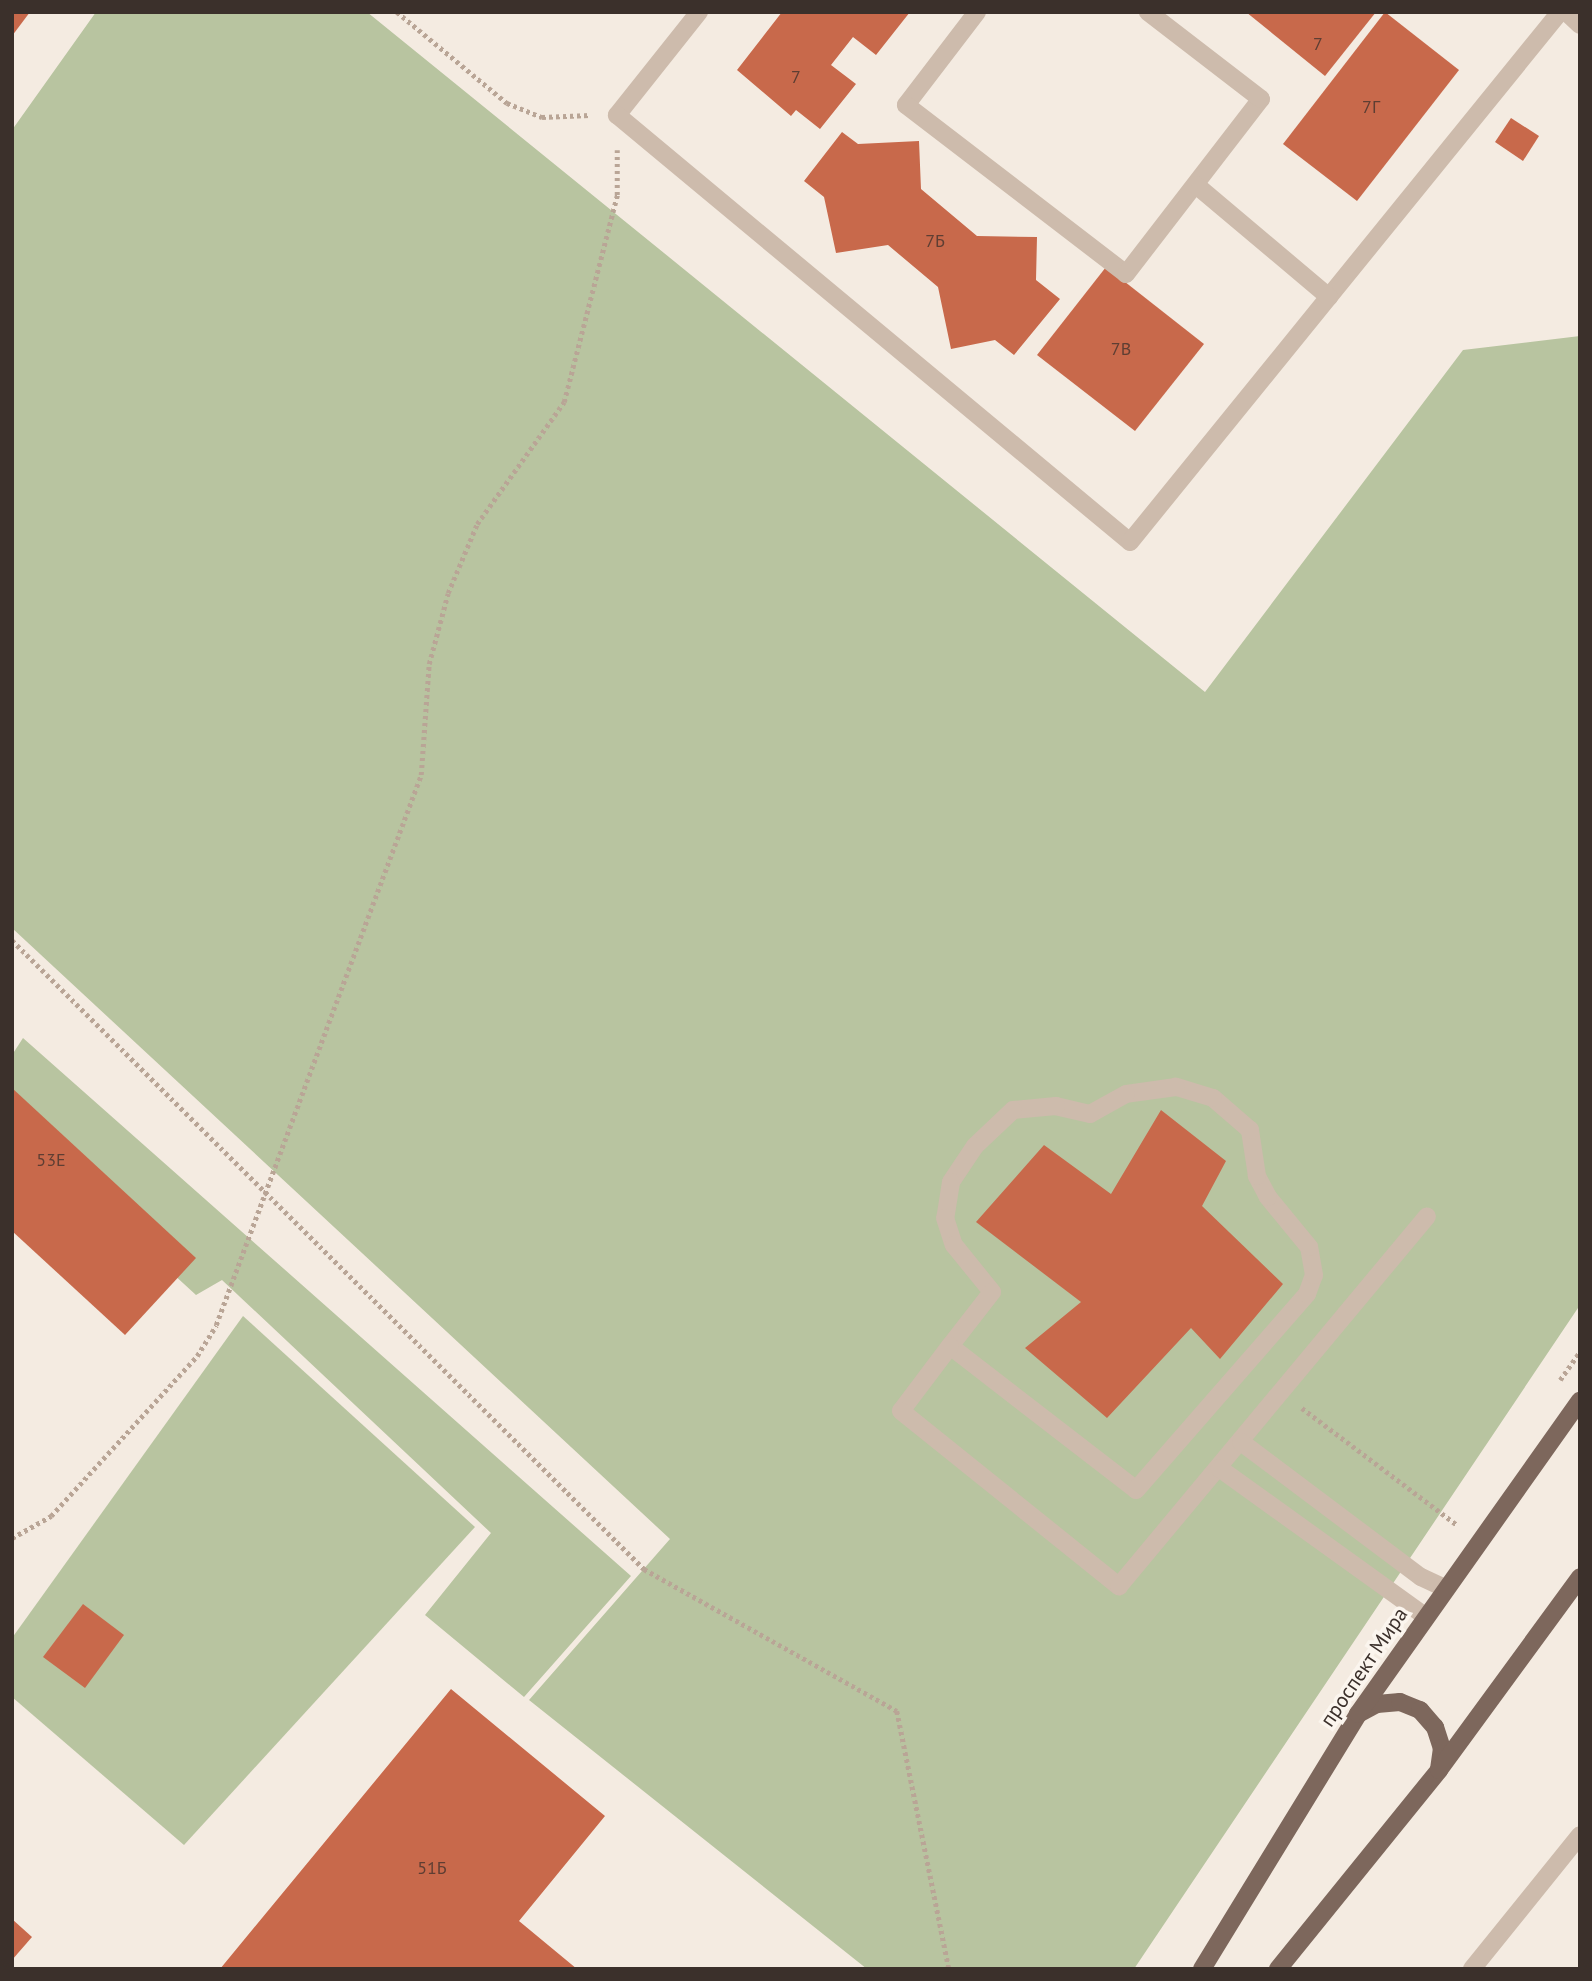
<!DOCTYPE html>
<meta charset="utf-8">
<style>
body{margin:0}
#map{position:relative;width:1592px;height:1981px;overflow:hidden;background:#f4ebe1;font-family:"PT Sans",sans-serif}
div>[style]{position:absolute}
.green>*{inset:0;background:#b8c4a0}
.building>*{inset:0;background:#c8694b}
.path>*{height:4.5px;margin-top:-2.25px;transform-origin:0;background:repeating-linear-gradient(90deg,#b9a596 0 3.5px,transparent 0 7px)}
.minor>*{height:18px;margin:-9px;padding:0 9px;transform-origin:9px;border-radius:9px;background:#cdbbac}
.major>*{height:18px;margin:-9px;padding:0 9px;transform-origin:9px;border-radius:9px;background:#7d675c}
span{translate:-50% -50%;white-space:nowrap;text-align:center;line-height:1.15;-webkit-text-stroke:7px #fbf5ee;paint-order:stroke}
.number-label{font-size:18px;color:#5e3e33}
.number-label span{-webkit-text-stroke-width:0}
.street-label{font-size:21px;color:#3b302b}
.frame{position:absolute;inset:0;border:14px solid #3b302b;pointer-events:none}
</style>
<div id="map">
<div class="green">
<i style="clip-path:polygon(96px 12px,367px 12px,1205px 692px,1463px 350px,1580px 336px,1580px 1305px,1134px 1969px,867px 1969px,529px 1700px,670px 1539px,12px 928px,12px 130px)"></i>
<i style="clip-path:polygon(23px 1038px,631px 1576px,524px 1697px,425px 1615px,491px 1533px,222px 1280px,196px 1295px,12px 1126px,12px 1055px)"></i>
<i style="clip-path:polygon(243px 1316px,475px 1527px,184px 1845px,12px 1697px,12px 1638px)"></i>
</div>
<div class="building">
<i style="clip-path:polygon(12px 12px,30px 12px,12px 36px)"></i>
<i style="clip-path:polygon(782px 12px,910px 12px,876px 55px,853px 37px,831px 65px,856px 84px,820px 129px,796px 110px,791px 116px,737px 70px)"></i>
<i style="clip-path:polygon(1246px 12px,1376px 12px,1325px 76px)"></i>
<i style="clip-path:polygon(1385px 12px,1459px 70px,1357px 201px,1283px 144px)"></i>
<i style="clip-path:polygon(1511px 118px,1539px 136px,1523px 161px,1495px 142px)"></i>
<i style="clip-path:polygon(842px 132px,858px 144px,919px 141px,921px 189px,977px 236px,1037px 237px,1036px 280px,1060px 299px,1014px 355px,995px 340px,951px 349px,938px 287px,888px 245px,836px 253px,824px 197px,804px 181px)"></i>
<i style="clip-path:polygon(1106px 267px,1204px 344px,1135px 431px,1037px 355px)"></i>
<i style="clip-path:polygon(12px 1088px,196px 1258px,125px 1335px,12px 1231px)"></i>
<i style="clip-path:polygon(1161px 1110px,1226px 1161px,1202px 1206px,1283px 1284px,1220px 1359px,1191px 1328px,1107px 1418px,1025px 1348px,1081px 1302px,976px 1222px,1044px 1145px,1111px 1194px)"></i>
<i style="clip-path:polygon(83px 1604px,124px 1635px,85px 1688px,43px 1657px)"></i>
<i style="clip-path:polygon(451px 1689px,605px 1816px,519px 1921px,577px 1969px,220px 1969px)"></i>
<i style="clip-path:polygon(12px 1919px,32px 1937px,12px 1960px)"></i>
</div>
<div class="path">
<i style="left:397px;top:12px;width:143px;rotate:39.6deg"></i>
<i style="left:507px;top:103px;width:38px;rotate:22deg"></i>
<i style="left:542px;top:117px;width:48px;rotate:-2.4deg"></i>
<i style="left:12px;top:940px;width:892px;rotate:44.86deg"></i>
<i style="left:644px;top:1569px;width:290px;rotate:29.3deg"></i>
<i style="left:897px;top:1711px;width:263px;rotate:78.6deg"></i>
<i style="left:1560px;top:1380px;width:35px;rotate:-55deg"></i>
<i style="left:1302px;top:1408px;width:194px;rotate:37deg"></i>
<i style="left:12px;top:1538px;width:45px;rotate:-29.4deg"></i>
<i style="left:51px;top:1516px;width:217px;rotate:-47.6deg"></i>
<i style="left:197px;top:1356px;width:36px;rotate:-58deg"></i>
<i style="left:216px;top:1325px;width:587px;rotate:-69.56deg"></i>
<i style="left:421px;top:775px;width:111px;rotate:-85.9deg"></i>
<i style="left:429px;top:664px;width:73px;rotate:-75deg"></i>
<i style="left:448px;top:593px;width:75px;rotate:-67.2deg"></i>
<i style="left:477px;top:524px;width:150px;rotate:-54.5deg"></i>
<i style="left:564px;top:402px;width:214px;rotate:-75.6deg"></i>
<i style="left:617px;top:195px;width:45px;rotate:-90deg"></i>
</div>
<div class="minor">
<i style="left:699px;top:12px;width:132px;rotate:128.5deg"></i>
<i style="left:617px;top:115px;width:667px;rotate:39.77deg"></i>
<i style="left:1130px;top:542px;width:682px;rotate:-50.95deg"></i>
<i style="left:977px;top:12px;width:117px;rotate:127.4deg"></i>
<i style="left:906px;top:105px;width:277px;rotate:37.5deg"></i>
<i style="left:1126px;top:274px;width:221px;rotate:-52.4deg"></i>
<i style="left:1261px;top:99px;width:143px;rotate:-142.4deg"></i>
<i style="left:1566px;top:12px;width:19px;rotate:43deg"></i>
<i style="left:1196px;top:185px;width:174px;rotate:40.1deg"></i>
<i style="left:950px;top:1346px;width:235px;rotate:37.7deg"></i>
<i style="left:1136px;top:1490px;width:260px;rotate:-48.9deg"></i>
<i style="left:1307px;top:1294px;width:20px;rotate:-70deg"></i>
<i style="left:1314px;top:1275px;width:28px;rotate:-100deg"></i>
<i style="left:1309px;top:1247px;width:65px;rotate:-129.4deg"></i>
<i style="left:1268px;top:1197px;width:24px;rotate:-118deg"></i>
<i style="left:1257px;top:1176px;width:47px;rotate:-98.7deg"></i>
<i style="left:1250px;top:1130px;width:49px;rotate:-139.1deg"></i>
<i style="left:1213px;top:1098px;width:39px;rotate:-163deg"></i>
<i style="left:1176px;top:1087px;width:50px;rotate:172deg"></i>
<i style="left:1126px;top:1094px;width:41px;rotate:150.9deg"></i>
<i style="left:1090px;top:1114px;width:35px;rotate:-167deg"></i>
<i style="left:1056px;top:1106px;width:43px;rotate:174.7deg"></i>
<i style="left:1013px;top:1110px;width:52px;rotate:136.5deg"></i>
<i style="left:975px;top:1146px;width:43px;rotate:123.7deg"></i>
<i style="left:951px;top:1182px;width:36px;rotate:99deg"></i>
<i style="left:945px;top:1218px;width:28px;rotate:72deg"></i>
<i style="left:954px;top:1245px;width:60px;rotate:51deg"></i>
<i style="left:992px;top:1292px;width:68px;rotate:127.9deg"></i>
<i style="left:950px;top:1346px;width:81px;rotate:127deg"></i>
<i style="left:901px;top:1411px;width:280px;rotate:38.8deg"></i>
<i style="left:1119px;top:1586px;width:481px;rotate:-50.2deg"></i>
<i style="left:1241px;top:1442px;width:225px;rotate:36.9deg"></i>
<i style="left:1421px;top:1577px;width:26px;rotate:25deg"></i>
<i style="left:1219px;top:1468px;width:254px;rotate:35.7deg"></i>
<i style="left:1472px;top:1969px;width:172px;rotate:-51.1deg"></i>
</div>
<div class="major">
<i style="left:1358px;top:1714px;width:21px;rotate:-28deg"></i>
<i style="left:1377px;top:1704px;width:23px;rotate:-5deg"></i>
<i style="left:1400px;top:1702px;width:22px;rotate:22deg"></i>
<i style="left:1420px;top:1710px;width:23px;rotate:49deg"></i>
<i style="left:1435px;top:1727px;width:22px;rotate:72deg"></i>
<i style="left:1442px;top:1748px;width:22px;rotate:98deg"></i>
<i style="left:1202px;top:1969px;width:299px;rotate:-58.5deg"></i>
<i style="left:1358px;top:1714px;width:384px;rotate:-54.7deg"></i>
<i style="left:1278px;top:1969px;width:256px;rotate:-51deg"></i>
<i style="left:1439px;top:1770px;width:239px;rotate:-53.8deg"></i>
</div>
<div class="number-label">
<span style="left:1318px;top:44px">7</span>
<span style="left:796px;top:77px">7</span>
<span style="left:1371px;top:107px">7Г</span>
<span style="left:935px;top:241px">7Б</span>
<span style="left:1121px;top:349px">7В</span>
<span style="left:51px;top:1160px">53Е</span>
<span style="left:432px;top:1868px">51Б</span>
</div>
<div class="street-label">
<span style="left:1364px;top:1667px;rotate:-56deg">проспект Мира</span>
</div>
<div class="frame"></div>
</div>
